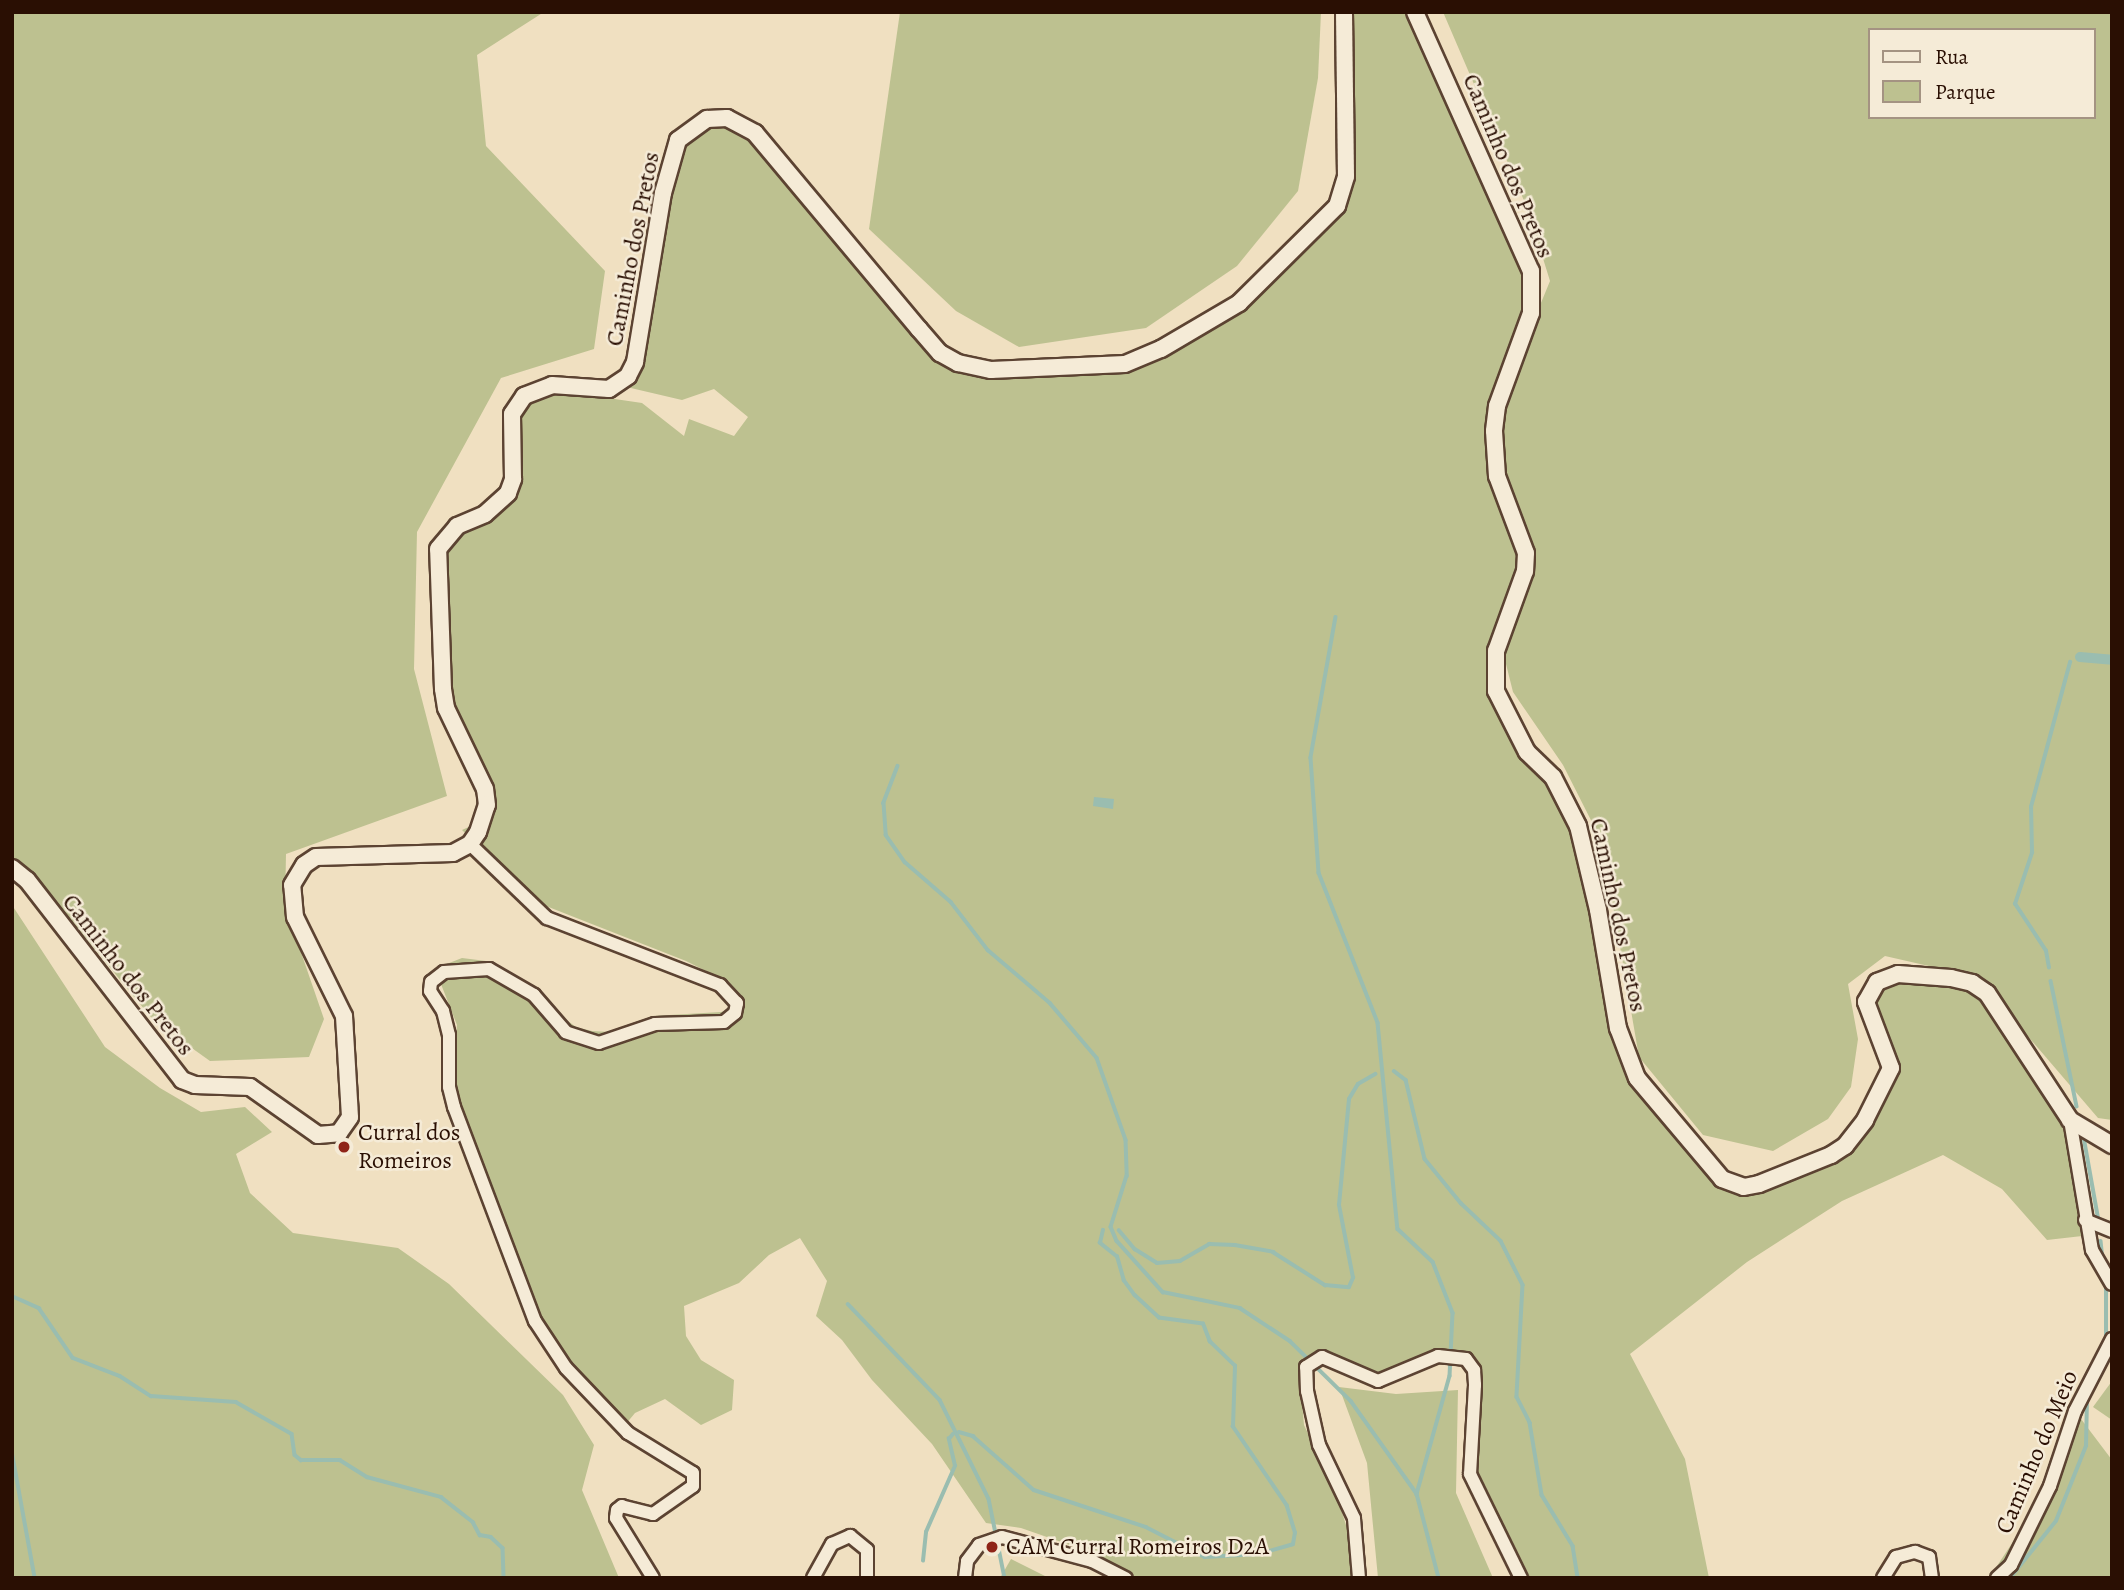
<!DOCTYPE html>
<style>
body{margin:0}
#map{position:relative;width:2124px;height:1590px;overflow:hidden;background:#f0e0c1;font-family:Alegreya,serif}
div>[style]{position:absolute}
.green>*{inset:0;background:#bdc190}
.water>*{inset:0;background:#9abdb0}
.stream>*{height:3.5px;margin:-1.75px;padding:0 1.75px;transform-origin:1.75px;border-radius:1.75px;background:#9abdb0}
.canal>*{height:10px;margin:-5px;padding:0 5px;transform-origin:5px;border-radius:5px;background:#9abdb0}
.roads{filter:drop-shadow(2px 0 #5c4332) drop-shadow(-2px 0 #5c4332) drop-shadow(0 2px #5c4332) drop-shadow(0 -2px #5c4332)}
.street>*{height:12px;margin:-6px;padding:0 6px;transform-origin:6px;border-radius:6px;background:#f5ebd7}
.secondary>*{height:16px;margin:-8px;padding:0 8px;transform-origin:8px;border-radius:8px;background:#f5ebd7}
.dots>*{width:19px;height:19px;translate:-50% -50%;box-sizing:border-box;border:4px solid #f5ebd7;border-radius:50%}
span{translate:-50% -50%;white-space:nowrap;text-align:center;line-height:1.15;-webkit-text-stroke:5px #f5ebd7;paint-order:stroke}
.street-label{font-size:24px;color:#2a0f03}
.poi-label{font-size:24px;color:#2a0f03}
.left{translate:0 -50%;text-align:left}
.frame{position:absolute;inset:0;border:14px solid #2a0f03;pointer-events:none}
.legend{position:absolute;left:1868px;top:28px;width:228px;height:91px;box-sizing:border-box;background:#f5ebd7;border:2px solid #a49382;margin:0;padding:9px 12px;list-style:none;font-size:21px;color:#2a0f03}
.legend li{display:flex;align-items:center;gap:14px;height:35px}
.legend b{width:35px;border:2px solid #a49382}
</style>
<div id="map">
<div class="green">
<i style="clip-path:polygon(12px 12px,544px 12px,477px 55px,486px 146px,605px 271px,594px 349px,501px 378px,417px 532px,414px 669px,447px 796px,286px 854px,285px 906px,324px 1019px,309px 1057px,210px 1061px,154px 1021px,37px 879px,12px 873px)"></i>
<i style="clip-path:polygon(900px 12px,1321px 12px,1318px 78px,1298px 191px,1237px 266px,1146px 328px,1019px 347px,956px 311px,869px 229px)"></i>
<i style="clip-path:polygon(evenodd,1344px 12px,1415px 12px,1532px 285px,1497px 410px,1550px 281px,1528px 210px,1443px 12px,2112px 12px,2112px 1120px,2098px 1118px,1977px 977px,1885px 956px,1848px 984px,1858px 1039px,1851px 1087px,1828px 1119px,1773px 1151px,1703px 1135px,1639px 1057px,1602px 842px,1563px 765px,1513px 692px,1500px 640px,1496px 691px,1569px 802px,1637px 1077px,1694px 1148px,1744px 1187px,1831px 1154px,1891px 1075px,1869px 1017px,1877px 982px,1951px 978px,1999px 1008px,2057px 1091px,2091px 1235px,2047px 1240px,2002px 1189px,1943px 1155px,1842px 1201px,1747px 1262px,1630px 1354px,1685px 1459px,1709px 1578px,1521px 1578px,1470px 1474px,1474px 1370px,1458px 1355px,1378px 1381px,1333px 1359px,1299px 1369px,1304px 1425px,1336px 1493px,1350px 1538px,1351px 1578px,1133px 1578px,1090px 1552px,1021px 1528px,986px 1523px,932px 1444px,872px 1380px,842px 1340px,816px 1316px,827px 1281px,800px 1238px,769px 1255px,739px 1283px,684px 1306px,686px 1336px,701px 1360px,734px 1380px,732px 1410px,701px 1425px,665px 1399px,635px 1413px,625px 1425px,543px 1333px,451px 1099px,457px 1025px,439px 979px,444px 965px,462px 958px,486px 961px,532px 985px,553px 1010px,576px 1027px,592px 1031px,610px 1032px,652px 1016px,721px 1012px,730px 1010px,737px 996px,718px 977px,686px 961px,546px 906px,511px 878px,462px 830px,484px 820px,487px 805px,452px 722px,445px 536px,497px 506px,514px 463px,511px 430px,524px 396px,578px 387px,608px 398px,642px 403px,684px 436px,689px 419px,734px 436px,748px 417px,714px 389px,682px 400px,618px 385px,635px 362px,673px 149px,707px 119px,755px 133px,919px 329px,975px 368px,1085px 368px,1161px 349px,1239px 303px,1342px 193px,1344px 12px,1870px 30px,2094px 30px,2094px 117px,1870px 117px,1870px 30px)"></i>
<i style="clip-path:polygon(12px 905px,105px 1047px,160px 1088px,201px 1112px,245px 1107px,272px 1132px,236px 1154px,250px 1193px,293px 1233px,398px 1248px,449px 1284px,563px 1395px,594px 1445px,582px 1490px,619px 1578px,12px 1578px)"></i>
<i style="clip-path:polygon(2112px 1381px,2112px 1420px,2093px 1407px)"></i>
<i style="clip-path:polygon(1339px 1387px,1396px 1394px,1458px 1390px,1456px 1493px,1493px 1578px,1378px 1578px,1367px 1463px)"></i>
<i style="clip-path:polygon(2075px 1411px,2112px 1460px,2112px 1578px,1989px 1578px,2050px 1486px)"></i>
<i style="clip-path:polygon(1011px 1559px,1049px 1578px,1000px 1578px)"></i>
</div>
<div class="water">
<i style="clip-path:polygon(1094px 797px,1114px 799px,1113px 809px,1093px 806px)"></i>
</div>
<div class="stream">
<i style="left:1336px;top:617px;width:143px;rotate:100.1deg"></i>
<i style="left:1311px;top:758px;width:115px;rotate:86deg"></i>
<i style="left:1319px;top:873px;width:161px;rotate:68.5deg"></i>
<i style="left:1378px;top:1023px;width:207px;rotate:84.5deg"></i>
<i style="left:1398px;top:1229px;width:48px;rotate:43.3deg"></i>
<i style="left:1433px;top:1262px;width:55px;rotate:68.6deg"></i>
<i style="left:1453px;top:1313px;width:63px;rotate:92.7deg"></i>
<i style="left:1450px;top:1376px;width:123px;rotate:105.6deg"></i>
<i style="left:1417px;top:1494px;width:87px;rotate:75.3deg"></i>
<i style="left:898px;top:766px;width:40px;rotate:111deg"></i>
<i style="left:884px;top:803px;width:32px;rotate:86deg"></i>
<i style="left:886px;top:835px;width:33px;rotate:55deg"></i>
<i style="left:905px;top:862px;width:61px;rotate:41deg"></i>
<i style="left:951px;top:902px;width:61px;rotate:52.4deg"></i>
<i style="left:988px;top:950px;width:82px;rotate:40.5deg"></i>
<i style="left:1050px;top:1003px;width:72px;rotate:49.5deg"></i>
<i style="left:1097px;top:1058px;width:87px;rotate:70.5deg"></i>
<i style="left:1126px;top:1140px;width:36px;rotate:88deg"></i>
<i style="left:1127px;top:1176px;width:53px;rotate:107.4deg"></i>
<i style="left:1111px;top:1227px;width:15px;rotate:67deg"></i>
<i style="left:1117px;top:1241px;width:69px;rotate:48deg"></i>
<i style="left:1163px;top:1292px;width:79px;rotate:11.7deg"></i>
<i style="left:1240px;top:1308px;width:60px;rotate:33.4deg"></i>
<i style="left:1290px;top:1341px;width:86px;rotate:44.5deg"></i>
<i style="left:1351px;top:1401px;width:114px;rotate:54.6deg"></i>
<i style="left:2049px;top:968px;width:17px;rotate:-100deg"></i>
<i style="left:2046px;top:951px;width:56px;rotate:-123.4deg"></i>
<i style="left:2015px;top:904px;width:54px;rotate:-71.6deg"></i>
<i style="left:2032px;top:853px;width:46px;rotate:-91.2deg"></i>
<i style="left:2031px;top:807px;width:150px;rotate:-74.9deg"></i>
<i style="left:2051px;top:981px;width:128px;rotate:78.3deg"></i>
<i style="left:1394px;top:1071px;width:15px;rotate:37deg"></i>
<i style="left:1406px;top:1080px;width:81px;rotate:76.5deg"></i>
<i style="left:1425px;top:1159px;width:57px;rotate:50.7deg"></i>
<i style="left:1461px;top:1203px;width:55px;rotate:43.5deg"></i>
<i style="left:1501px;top:1241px;width:49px;rotate:63.4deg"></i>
<i style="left:1523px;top:1285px;width:112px;rotate:93.1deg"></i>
<i style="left:1517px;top:1397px;width:29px;rotate:63deg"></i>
<i style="left:1530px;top:1423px;width:73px;rotate:80.5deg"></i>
<i style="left:1542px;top:1495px;width:60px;rotate:58.7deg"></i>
<i style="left:1573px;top:1546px;width:32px;rotate:81deg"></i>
<i style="left:2084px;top:1137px;width:85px;rotate:79.9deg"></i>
<i style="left:1119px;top:1230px;width:25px;rotate:50deg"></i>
<i style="left:1135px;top:1249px;width:26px;rotate:32deg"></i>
<i style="left:1157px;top:1263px;width:23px;rotate:-5deg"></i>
<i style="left:1180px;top:1261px;width:34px;rotate:-30deg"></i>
<i style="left:1209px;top:1244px;width:26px;rotate:2deg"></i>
<i style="left:1235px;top:1245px;width:39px;rotate:10deg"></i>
<i style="left:1273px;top:1252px;width:62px;rotate:32.4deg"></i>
<i style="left:1325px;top:1285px;width:24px;rotate:5deg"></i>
<i style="left:1349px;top:1287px;width:10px;rotate:-66deg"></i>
<i style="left:1353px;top:1278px;width:74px;rotate:-100.9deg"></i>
<i style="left:1339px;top:1205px;width:106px;rotate:-84.6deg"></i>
<i style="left:1349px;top:1099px;width:17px;rotate:-59deg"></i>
<i style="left:1358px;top:1084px;width:20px;rotate:-30deg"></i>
<i style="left:2101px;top:1241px;width:19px;rotate:84deg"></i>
<i style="left:12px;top:1296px;width:30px;rotate:24deg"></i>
<i style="left:39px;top:1308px;width:60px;rotate:55.8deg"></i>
<i style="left:73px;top:1358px;width:50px;rotate:21deg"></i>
<i style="left:120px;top:1376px;width:37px;rotate:33deg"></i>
<i style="left:151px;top:1396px;width:85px;rotate:4deg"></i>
<i style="left:236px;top:1402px;width:64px;rotate:29.7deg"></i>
<i style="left:292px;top:1434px;width:21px;rotate:82deg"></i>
<i style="left:295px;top:1455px;width:8px;rotate:40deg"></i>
<i style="left:301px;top:1460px;width:39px"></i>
<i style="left:340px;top:1460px;width:32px;rotate:32deg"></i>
<i style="left:367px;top:1477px;width:77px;rotate:15.1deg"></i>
<i style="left:441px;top:1497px;width:41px;rotate:38deg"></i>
<i style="left:473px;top:1522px;width:15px;rotate:62deg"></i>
<i style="left:480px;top:1535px;width:11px;rotate:10deg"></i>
<i style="left:491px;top:1537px;width:16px;rotate:43deg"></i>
<i style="left:503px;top:1548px;width:30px;rotate:88deg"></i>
<i style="left:848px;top:1304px;width:133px;rotate:46.2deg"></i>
<i style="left:940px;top:1400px;width:110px;rotate:63.7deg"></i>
<i style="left:989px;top:1499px;width:81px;rotate:78.6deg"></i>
<i style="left:2106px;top:1340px;width:55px;rotate:-90deg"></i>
<i style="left:959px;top:1432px;width:15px;rotate:16deg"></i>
<i style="left:973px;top:1436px;width:81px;rotate:41.5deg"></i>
<i style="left:1034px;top:1490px;width:118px;rotate:18.3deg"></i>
<i style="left:1146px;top:1527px;width:66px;rotate:27deg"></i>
<i style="left:1205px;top:1557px;width:54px;rotate:-3.2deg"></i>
<i style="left:1259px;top:1554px;width:35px;rotate:-16deg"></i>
<i style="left:1293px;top:1544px;width:11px;rotate:-80deg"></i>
<i style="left:1295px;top:1533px;width:28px;rotate:-107deg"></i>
<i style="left:1287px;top:1506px;width:96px;rotate:-124.4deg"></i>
<i style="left:1233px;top:1427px;width:61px;rotate:-88.1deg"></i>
<i style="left:1235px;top:1366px;width:35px;rotate:-136deg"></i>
<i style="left:1210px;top:1342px;width:19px;rotate:-111deg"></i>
<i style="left:1203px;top:1324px;width:44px;rotate:-172.2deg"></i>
<i style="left:1159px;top:1318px;width:33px;rotate:-137deg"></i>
<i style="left:1135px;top:1296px;width:19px;rotate:-126deg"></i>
<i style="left:1124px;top:1281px;width:25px;rotate:-106deg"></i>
<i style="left:1117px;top:1257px;width:22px;rotate:-141deg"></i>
<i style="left:1100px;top:1243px;width:13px;rotate:-77deg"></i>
<i style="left:12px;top:1451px;width:129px;rotate:79.7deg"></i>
<i style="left:923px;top:1561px;width:29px;rotate:-84deg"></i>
<i style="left:926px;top:1532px;width:72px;rotate:-66.3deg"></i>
<i style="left:955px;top:1466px;width:28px;rotate:-103deg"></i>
<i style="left:949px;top:1439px;width:6px;rotate:-51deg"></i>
<i style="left:2010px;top:1578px;width:73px;rotate:-51.1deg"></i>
<i style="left:2056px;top:1521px;width:81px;rotate:-68.2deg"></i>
<i style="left:2086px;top:1446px;width:47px;rotate:-88.8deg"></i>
</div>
<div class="canal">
<i style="left:2080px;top:657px;width:32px;rotate:5deg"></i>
</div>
<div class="roads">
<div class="street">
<i style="left:470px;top:844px;width:107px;rotate:43.9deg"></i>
<i style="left:547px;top:918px;width:186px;rotate:21.2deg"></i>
<i style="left:720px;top:985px;width:25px;rotate:47deg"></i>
<i style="left:737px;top:1003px;width:10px;rotate:101deg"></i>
<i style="left:735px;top:1013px;width:14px;rotate:141deg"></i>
<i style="left:724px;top:1022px;width:69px;rotate:178.3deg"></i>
<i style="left:655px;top:1024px;width:59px;rotate:161.3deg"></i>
<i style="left:599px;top:1043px;width:35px;rotate:-162deg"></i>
<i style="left:566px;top:1032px;width:49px;rotate:-130.9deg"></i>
<i style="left:534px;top:995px;width:52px;rotate:-150deg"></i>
<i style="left:489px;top:969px;width:45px;rotate:176.2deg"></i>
<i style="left:444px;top:972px;width:16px;rotate:142deg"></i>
<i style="left:431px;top:982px;width:9px;rotate:96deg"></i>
<i style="left:430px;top:991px;width:24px;rotate:57deg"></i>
<i style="left:443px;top:1011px;width:25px;rotate:76deg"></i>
<i style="left:449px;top:1035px;width:52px;rotate:90deg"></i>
<i style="left:449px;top:1087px;width:21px;rotate:76deg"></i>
<i style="left:454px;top:1107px;width:229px;rotate:69.3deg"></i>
<i style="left:535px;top:1321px;width:56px;rotate:56.6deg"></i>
<i style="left:566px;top:1368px;width:90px;rotate:46.4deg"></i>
<i style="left:628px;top:1433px;width:76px;rotate:31.6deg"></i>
<i style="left:693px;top:1473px;width:13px;rotate:90deg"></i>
<i style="left:693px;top:1486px;width:49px;rotate:145deg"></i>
<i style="left:653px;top:1514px;width:32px;rotate:-166deg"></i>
<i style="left:622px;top:1506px;width:6px;rotate:141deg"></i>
<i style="left:617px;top:1510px;width:8px;rotate:97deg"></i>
<i style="left:616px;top:1518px;width:70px;rotate:58.3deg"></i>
<i style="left:2070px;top:1120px;width:132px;rotate:80.4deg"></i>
<i style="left:2092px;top:1250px;width:39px;rotate:60deg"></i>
<i style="left:2085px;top:1220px;width:29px;rotate:22deg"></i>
<i style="left:813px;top:1578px;width:39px;rotate:-61deg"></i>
<i style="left:832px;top:1544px;width:20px;rotate:-24deg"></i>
<i style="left:850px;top:1536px;width:22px;rotate:39deg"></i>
<i style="left:867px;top:1550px;width:28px;rotate:90deg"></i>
<i style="left:965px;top:1578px;width:17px;rotate:-83deg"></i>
<i style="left:967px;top:1561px;width:20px;rotate:-53deg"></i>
<i style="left:979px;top:1545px;width:24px;rotate:-19deg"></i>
<i style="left:1002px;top:1537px;width:93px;rotate:14.9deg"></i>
<i style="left:1092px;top:1561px;width:38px;rotate:27deg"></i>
<i style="left:1359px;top:1578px;width:60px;rotate:-94.8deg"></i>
<i style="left:1354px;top:1518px;width:81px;rotate:-115.6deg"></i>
<i style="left:1319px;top:1445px;width:55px;rotate:-102.5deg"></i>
<i style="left:1307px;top:1391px;width:24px;rotate:-92deg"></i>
<i style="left:1306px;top:1367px;width:19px;rotate:-32deg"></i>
<i style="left:1322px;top:1357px;width:61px;rotate:23.2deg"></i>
<i style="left:1378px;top:1381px;width:65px;rotate:-22.6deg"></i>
<i style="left:1438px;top:1356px;width:28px;rotate:6deg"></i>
<i style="left:1466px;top:1359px;width:14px;rotate:54deg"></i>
<i style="left:1474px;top:1370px;width:15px;rotate:86deg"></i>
<i style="left:1475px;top:1385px;width:89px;rotate:93.2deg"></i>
<i style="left:1470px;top:1474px;width:116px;rotate:63.9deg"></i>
<i style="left:1883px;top:1578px;width:25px;rotate:-58deg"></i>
<i style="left:1896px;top:1557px;width:20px;rotate:-15deg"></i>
<i style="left:1915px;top:1552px;width:15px;rotate:20deg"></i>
<i style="left:1929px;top:1557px;width:21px;rotate:82deg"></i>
<i style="left:1997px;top:1578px;width:19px;rotate:-43deg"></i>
<i style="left:2011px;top:1565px;width:88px;rotate:-63.7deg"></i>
<i style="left:2050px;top:1486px;width:79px;rotate:-71.6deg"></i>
<i style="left:2075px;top:1411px;width:81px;rotate:-62.8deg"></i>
</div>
<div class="secondary">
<i style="left:1415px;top:12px;width:284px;rotate:65.9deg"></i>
<i style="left:1531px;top:271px;width:42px;rotate:90deg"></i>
<i style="left:1531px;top:313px;width:99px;rotate:110.1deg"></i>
<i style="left:1497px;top:406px;width:25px;rotate:97deg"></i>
<i style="left:1494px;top:431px;width:45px;rotate:86.2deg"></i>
<i style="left:1497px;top:476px;width:82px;rotate:69.4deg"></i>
<i style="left:1526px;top:553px;width:18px;rotate:93deg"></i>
<i style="left:1525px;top:571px;width:85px;rotate:109.9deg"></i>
<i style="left:1496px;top:651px;width:40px;rotate:90deg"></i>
<i style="left:1496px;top:691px;width:68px;rotate:63.1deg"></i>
<i style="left:1527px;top:752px;width:36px;rotate:44deg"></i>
<i style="left:1553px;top:777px;width:55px;rotate:63deg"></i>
<i style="left:1578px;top:826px;width:86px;rotate:76.6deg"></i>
<i style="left:1598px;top:910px;width:120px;rotate:80.4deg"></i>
<i style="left:1618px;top:1028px;width:53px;rotate:69.2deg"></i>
<i style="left:1637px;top:1078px;width:132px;rotate:49.9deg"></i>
<i style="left:1722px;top:1179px;width:23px;rotate:20deg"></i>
<i style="left:1744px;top:1187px;width:15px;rotate:-11deg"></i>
<i style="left:1759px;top:1184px;width:78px;rotate:-21.9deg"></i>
<i style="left:1831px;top:1155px;width:17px;rotate:-33deg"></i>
<i style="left:1845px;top:1146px;width:33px;rotate:-52deg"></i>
<i style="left:1865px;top:1120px;width:58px;rotate:-63.4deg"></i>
<i style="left:1891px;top:1068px;width:71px;rotate:-110.7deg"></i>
<i style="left:1866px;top:1002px;width:23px;rotate:-61deg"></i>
<i style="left:1877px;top:982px;width:22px;rotate:-21deg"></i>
<i style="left:1898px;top:974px;width:53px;rotate:4.3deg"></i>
<i style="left:1951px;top:978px;width:22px;rotate:13deg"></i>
<i style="left:1972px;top:983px;width:18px;rotate:34deg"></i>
<i style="left:1987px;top:993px;width:152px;rotate:56.8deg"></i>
<i style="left:2070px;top:1120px;width:49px;rotate:30.8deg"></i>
<i style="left:12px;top:868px;width:19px;rotate:39deg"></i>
<i style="left:27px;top:880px;width:253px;rotate:52.2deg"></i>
<i style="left:182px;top:1080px;width:14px;rotate:21deg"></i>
<i style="left:195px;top:1085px;width:55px;rotate:2.1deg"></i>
<i style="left:250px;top:1087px;width:83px;rotate:35.2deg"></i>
<i style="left:318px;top:1135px;width:21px;rotate:-5deg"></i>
<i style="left:339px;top:1133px;width:19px;rotate:-55deg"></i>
<i style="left:350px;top:1117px;width:101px;rotate:-93.4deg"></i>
<i style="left:344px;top:1016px;width:110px;rotate:-116.3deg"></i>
<i style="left:295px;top:917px;width:32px;rotate:-95deg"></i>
<i style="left:292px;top:885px;width:23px;rotate:-59deg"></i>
<i style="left:304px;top:865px;width:14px;rotate:-34deg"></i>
<i style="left:316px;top:857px;width:137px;rotate:-1.7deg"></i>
<i style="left:453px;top:853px;width:19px;rotate:-28deg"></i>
<i style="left:470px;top:844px;width:14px;rotate:-56deg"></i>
<i style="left:478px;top:832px;width:28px;rotate:-72deg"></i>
<i style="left:487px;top:805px;width:16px;rotate:-97deg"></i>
<i style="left:485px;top:789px;width:90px;rotate:-115.7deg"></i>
<i style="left:446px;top:708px;width:19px;rotate:-99deg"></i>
<i style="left:443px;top:689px;width:140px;rotate:-92deg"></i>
<i style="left:438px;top:549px;width:30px;rotate:-50deg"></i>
<i style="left:457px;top:526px;width:30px;rotate:-23deg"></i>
<i style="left:485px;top:514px;width:31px;rotate:-42deg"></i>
<i style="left:508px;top:493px;width:15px;rotate:-70deg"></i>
<i style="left:513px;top:479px;width:65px;rotate:-90.9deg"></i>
<i style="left:512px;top:414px;width:22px;rotate:-56deg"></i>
<i style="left:524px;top:396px;width:30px;rotate:-21deg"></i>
<i style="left:552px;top:385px;width:57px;rotate:4deg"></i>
<i style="left:609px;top:389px;width:23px;rotate:-34deg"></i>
<i style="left:628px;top:376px;width:16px;rotate:-63deg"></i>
<i style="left:635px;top:362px;width:171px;rotate:-80.6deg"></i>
<i style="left:663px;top:193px;width:55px;rotate:-74.2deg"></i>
<i style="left:678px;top:140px;width:36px;rotate:-36deg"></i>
<i style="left:707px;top:119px;width:20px;rotate:-3deg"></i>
<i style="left:727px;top:118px;width:32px;rotate:28deg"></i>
<i style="left:755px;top:133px;width:256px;rotate:50.1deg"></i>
<i style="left:919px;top:329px;width:32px;rotate:49deg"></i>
<i style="left:940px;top:353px;width:21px;rotate:29deg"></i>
<i style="left:958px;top:363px;width:34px;rotate:12deg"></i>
<i style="left:991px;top:370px;width:134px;rotate:-2.6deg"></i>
<i style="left:1125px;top:364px;width:39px;rotate:-23deg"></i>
<i style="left:1161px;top:349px;width:91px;rotate:-30.5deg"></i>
<i style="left:1239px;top:303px;width:138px;rotate:-44.7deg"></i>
<i style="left:1337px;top:206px;width:31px;rotate:-73deg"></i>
<i style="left:1346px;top:176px;width:164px;rotate:-90.7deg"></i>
</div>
</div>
<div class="dots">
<i style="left:344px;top:1147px;background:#8f2418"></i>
<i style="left:992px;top:1547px;background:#8f2418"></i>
</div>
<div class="street-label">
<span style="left:1508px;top:166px;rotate:67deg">Caminho dos Pretos</span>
<span style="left:633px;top:249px;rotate:-79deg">Caminho dos Pretos</span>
<span style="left:1618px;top:915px;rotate:78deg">Caminho dos Pretos</span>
<span style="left:128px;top:975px;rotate:52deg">Caminho dos Pretos</span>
<span style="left:2037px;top:1452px;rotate:-67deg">Caminho do Meio</span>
</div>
<div class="poi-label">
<span class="left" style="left:358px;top:1147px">Curral dos<br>Romeiros</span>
<span class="left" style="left:1006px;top:1547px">CAM Curral Romeiros D2A</span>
</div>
<div class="frame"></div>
<ul class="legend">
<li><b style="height:9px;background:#f5ebd7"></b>Rua</li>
<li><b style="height:19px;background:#bdc190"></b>Parque</li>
</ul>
</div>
